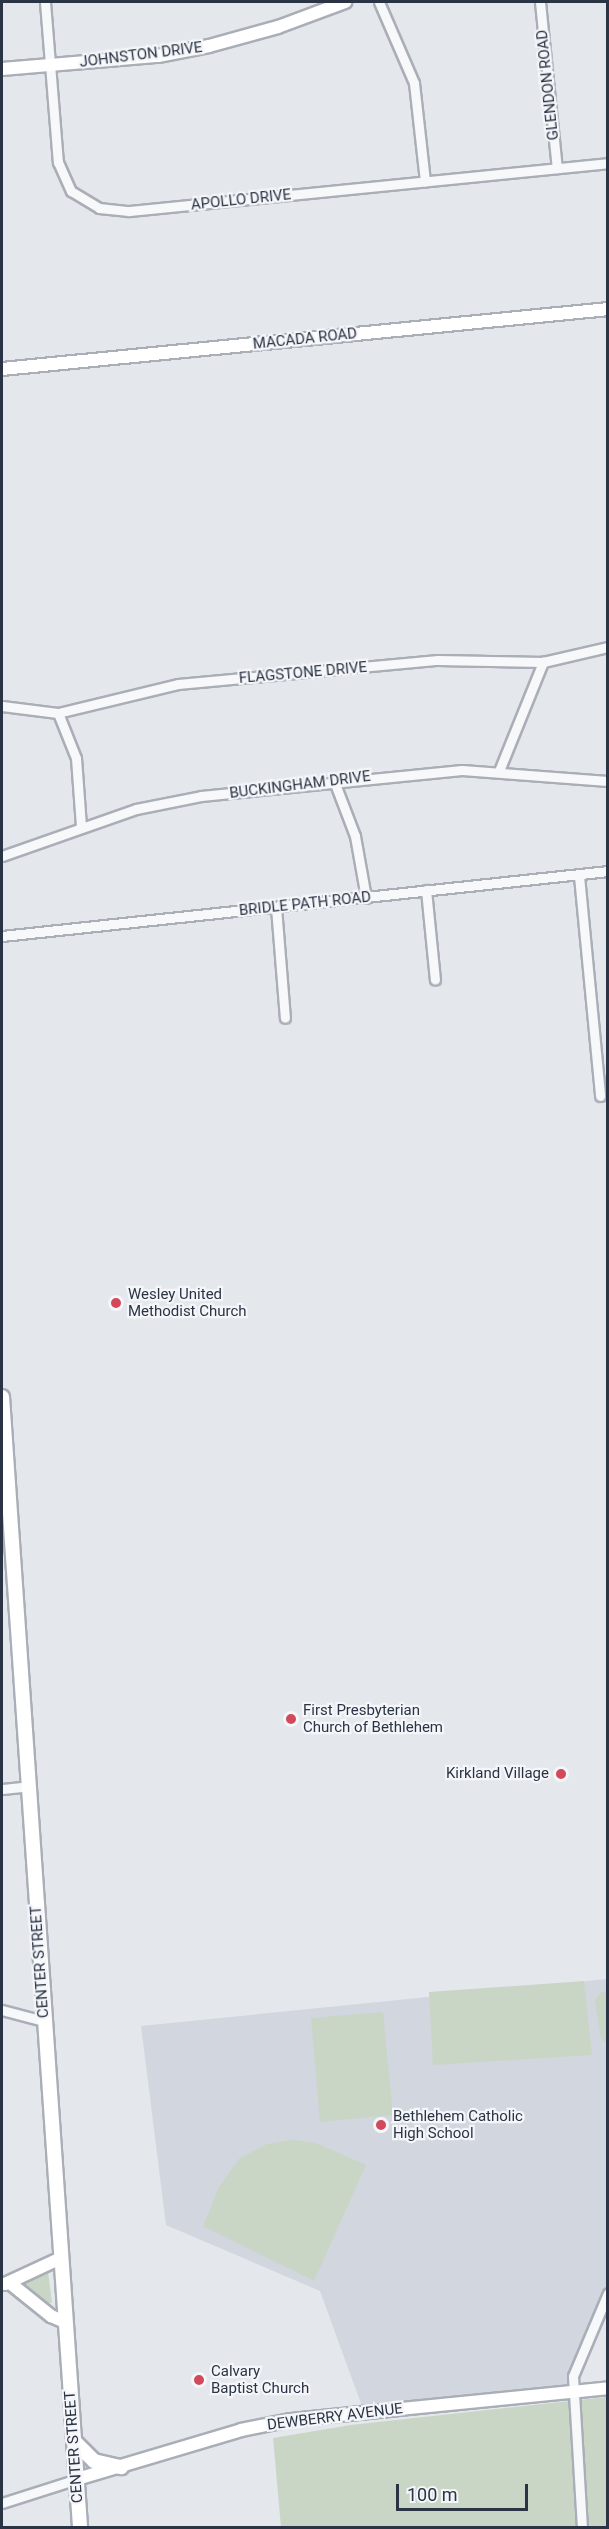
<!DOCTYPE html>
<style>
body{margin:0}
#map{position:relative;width:609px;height:2529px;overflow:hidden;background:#e4e7ec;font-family:Roboto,sans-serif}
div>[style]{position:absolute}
.built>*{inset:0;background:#d2d6de}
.green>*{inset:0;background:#c9d6c5}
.roads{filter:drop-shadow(2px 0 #a9aeb7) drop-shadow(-2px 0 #a9aeb7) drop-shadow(0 2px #a9aeb7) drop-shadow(0 -2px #a9aeb7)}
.street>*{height:9px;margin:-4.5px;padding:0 4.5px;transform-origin:4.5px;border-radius:4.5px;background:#f7f8fa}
.secondary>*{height:12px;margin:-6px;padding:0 6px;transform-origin:6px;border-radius:6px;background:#fff}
.primary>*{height:14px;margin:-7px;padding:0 7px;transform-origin:7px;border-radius:7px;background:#fff}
.dots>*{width:16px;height:16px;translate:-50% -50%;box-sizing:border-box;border:3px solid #f4f6f9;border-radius:50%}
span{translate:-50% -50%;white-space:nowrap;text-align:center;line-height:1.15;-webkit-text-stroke:4.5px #f4f6f9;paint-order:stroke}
.street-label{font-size:15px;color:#2b3445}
.poi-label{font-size:15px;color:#2b3445}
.left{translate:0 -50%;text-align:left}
.right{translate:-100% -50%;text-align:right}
.frame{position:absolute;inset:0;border:3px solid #2b3445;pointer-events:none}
.scale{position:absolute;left:396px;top:2484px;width:132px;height:27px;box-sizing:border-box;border:3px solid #2b3445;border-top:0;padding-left:8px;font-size:18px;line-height:21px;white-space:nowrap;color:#2b3445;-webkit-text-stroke:4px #f4f6f9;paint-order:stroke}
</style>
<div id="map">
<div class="built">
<i style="clip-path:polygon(607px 1979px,607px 2298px,570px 2389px,363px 2409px,320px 2291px,166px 2225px,141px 2026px)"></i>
</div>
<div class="green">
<i style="clip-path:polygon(584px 1981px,592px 2055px,433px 2065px,429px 1992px)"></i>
<i style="clip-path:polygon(607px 1991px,608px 1991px,607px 2043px,601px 2039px,595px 2001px,600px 1993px)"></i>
<i style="clip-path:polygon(383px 2012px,393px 2115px,320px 2122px,311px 2018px)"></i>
<i style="clip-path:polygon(293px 2140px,316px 2143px,366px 2165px,314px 2281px,203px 2226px,219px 2187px,239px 2159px,267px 2144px)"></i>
<i style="clip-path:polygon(48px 2272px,52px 2302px,46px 2305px,25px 2284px)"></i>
<i style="clip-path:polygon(607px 2397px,607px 2527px,281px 2527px,273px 2438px,351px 2425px)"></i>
</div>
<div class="roads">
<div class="street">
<i style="left:45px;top:2px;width:161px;rotate:85.4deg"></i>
<i style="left:58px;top:162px;width:32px;rotate:66deg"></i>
<i style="left:71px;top:191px;width:33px;rotate:31deg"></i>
<i style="left:99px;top:208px;width:30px;rotate:6deg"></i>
<i style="left:129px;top:211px;width:481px;rotate:-5.7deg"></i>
<i style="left:379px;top:2px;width:88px;rotate:66.6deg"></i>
<i style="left:414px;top:83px;width:99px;rotate:83.6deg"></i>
<i style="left:540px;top:2px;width:167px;rotate:84.2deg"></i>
<i style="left:2px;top:706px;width:56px;rotate:7.1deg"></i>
<i style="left:58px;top:713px;width:123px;rotate:-13.6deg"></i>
<i style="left:178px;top:684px;width:261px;rotate:-5.3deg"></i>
<i style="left:438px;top:660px;width:105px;rotate:1.1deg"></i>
<i style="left:543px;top:662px;width:67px;rotate:-13deg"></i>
<i style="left:58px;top:713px;width:48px;rotate:68.2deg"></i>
<i style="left:76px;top:758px;width:68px;rotate:85.8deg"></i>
<i style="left:499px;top:771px;width:118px;rotate:-68deg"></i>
<i style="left:334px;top:781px;width:59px;rotate:69.1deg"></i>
<i style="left:355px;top:836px;width:63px;rotate:79.9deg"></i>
<i style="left:2px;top:856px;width:142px;rotate:-19.3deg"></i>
<i style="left:136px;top:809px;width:66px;rotate:-11.3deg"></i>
<i style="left:201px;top:796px;width:262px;rotate:-5.7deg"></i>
<i style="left:462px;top:770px;width:146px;rotate:4.3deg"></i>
<i style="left:579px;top:876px;width:221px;rotate:84.5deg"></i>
<i style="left:426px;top:890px;width:90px;rotate:84.3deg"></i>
<i style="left:276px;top:907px;width:111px;rotate:85.4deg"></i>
<i style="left:2px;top:936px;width:609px;rotate:-6.12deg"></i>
<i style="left:2px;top:1789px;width:27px;rotate:-6deg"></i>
<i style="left:2px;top:2010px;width:43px;rotate:14.7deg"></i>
<i style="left:2px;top:2503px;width:79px;rotate:-17.7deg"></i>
<i style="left:582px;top:2528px;width:152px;rotate:-93.4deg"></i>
<i style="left:573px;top:2376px;width:90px;rotate:-67.1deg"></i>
</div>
<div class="secondary">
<i style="left:2px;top:69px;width:157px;rotate:-4.8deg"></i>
<i style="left:158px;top:56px;width:52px;rotate:-11.1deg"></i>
<i style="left:209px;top:46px;width:72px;rotate:-15.4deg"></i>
<i style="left:278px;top:27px;width:72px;rotate:-20.5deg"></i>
<i style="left:2px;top:369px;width:609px;rotate:-5.65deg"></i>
<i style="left:10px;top:2283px;width:53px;rotate:38.8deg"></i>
<i style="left:51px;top:2316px;width:15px;rotate:23deg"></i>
<i style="left:5px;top:2284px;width:62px;rotate:-24.9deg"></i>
<i style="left:77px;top:2479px;width:171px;rotate:-16.6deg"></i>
<i style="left:241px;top:2430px;width:50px;rotate:-11.5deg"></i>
<i style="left:290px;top:2420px;width:320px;rotate:-5.7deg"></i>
</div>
<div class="primary">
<i style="left:2px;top:1397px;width:1134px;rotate:86.05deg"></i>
<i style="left:74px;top:2441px;width:28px;rotate:45deg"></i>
<i style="left:94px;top:2461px;width:28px;rotate:13deg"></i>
</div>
</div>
<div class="dots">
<i style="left:116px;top:1303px;background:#d1495b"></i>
<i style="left:291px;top:1719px;background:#d1495b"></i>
<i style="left:561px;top:1774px;background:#d1495b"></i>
<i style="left:381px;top:2125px;background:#d1495b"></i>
<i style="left:199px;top:2380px;background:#d1495b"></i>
</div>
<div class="street-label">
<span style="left:141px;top:55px;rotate:-7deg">JOHNSTON DRIVE</span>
<span style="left:548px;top:85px;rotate:-96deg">GLENDON ROAD</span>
<span style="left:241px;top:200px;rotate:-6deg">APOLLO DRIVE</span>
<span style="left:305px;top:339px;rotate:-6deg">MACADA ROAD</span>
<span style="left:303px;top:673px;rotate:-5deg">FLAGSTONE DRIVE</span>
<span style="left:300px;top:785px;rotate:-7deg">BUCKINGHAM DRIVE</span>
<span style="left:305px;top:904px;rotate:-6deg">BRIDLE PATH ROAD</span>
<span style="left:40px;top:1962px;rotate:-94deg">CENTER STREET</span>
<span style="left:335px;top:2417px;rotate:-7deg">DEWBERRY AVENUE</span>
<span style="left:74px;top:2447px;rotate:-94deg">CENTER STREET</span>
</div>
<div class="poi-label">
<span class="left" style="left:128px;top:1303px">Wesley United<br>Methodist Church</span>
<span class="left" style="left:303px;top:1719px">First Presbyterian<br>Church of Bethlehem</span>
<span class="right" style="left:549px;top:1774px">Kirkland Village</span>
<span class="left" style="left:393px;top:2125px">Bethlehem Catholic<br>High School</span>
<span class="left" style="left:211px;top:2380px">Calvary<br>Baptist Church</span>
</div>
<div class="frame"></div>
<div class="scale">100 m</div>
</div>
